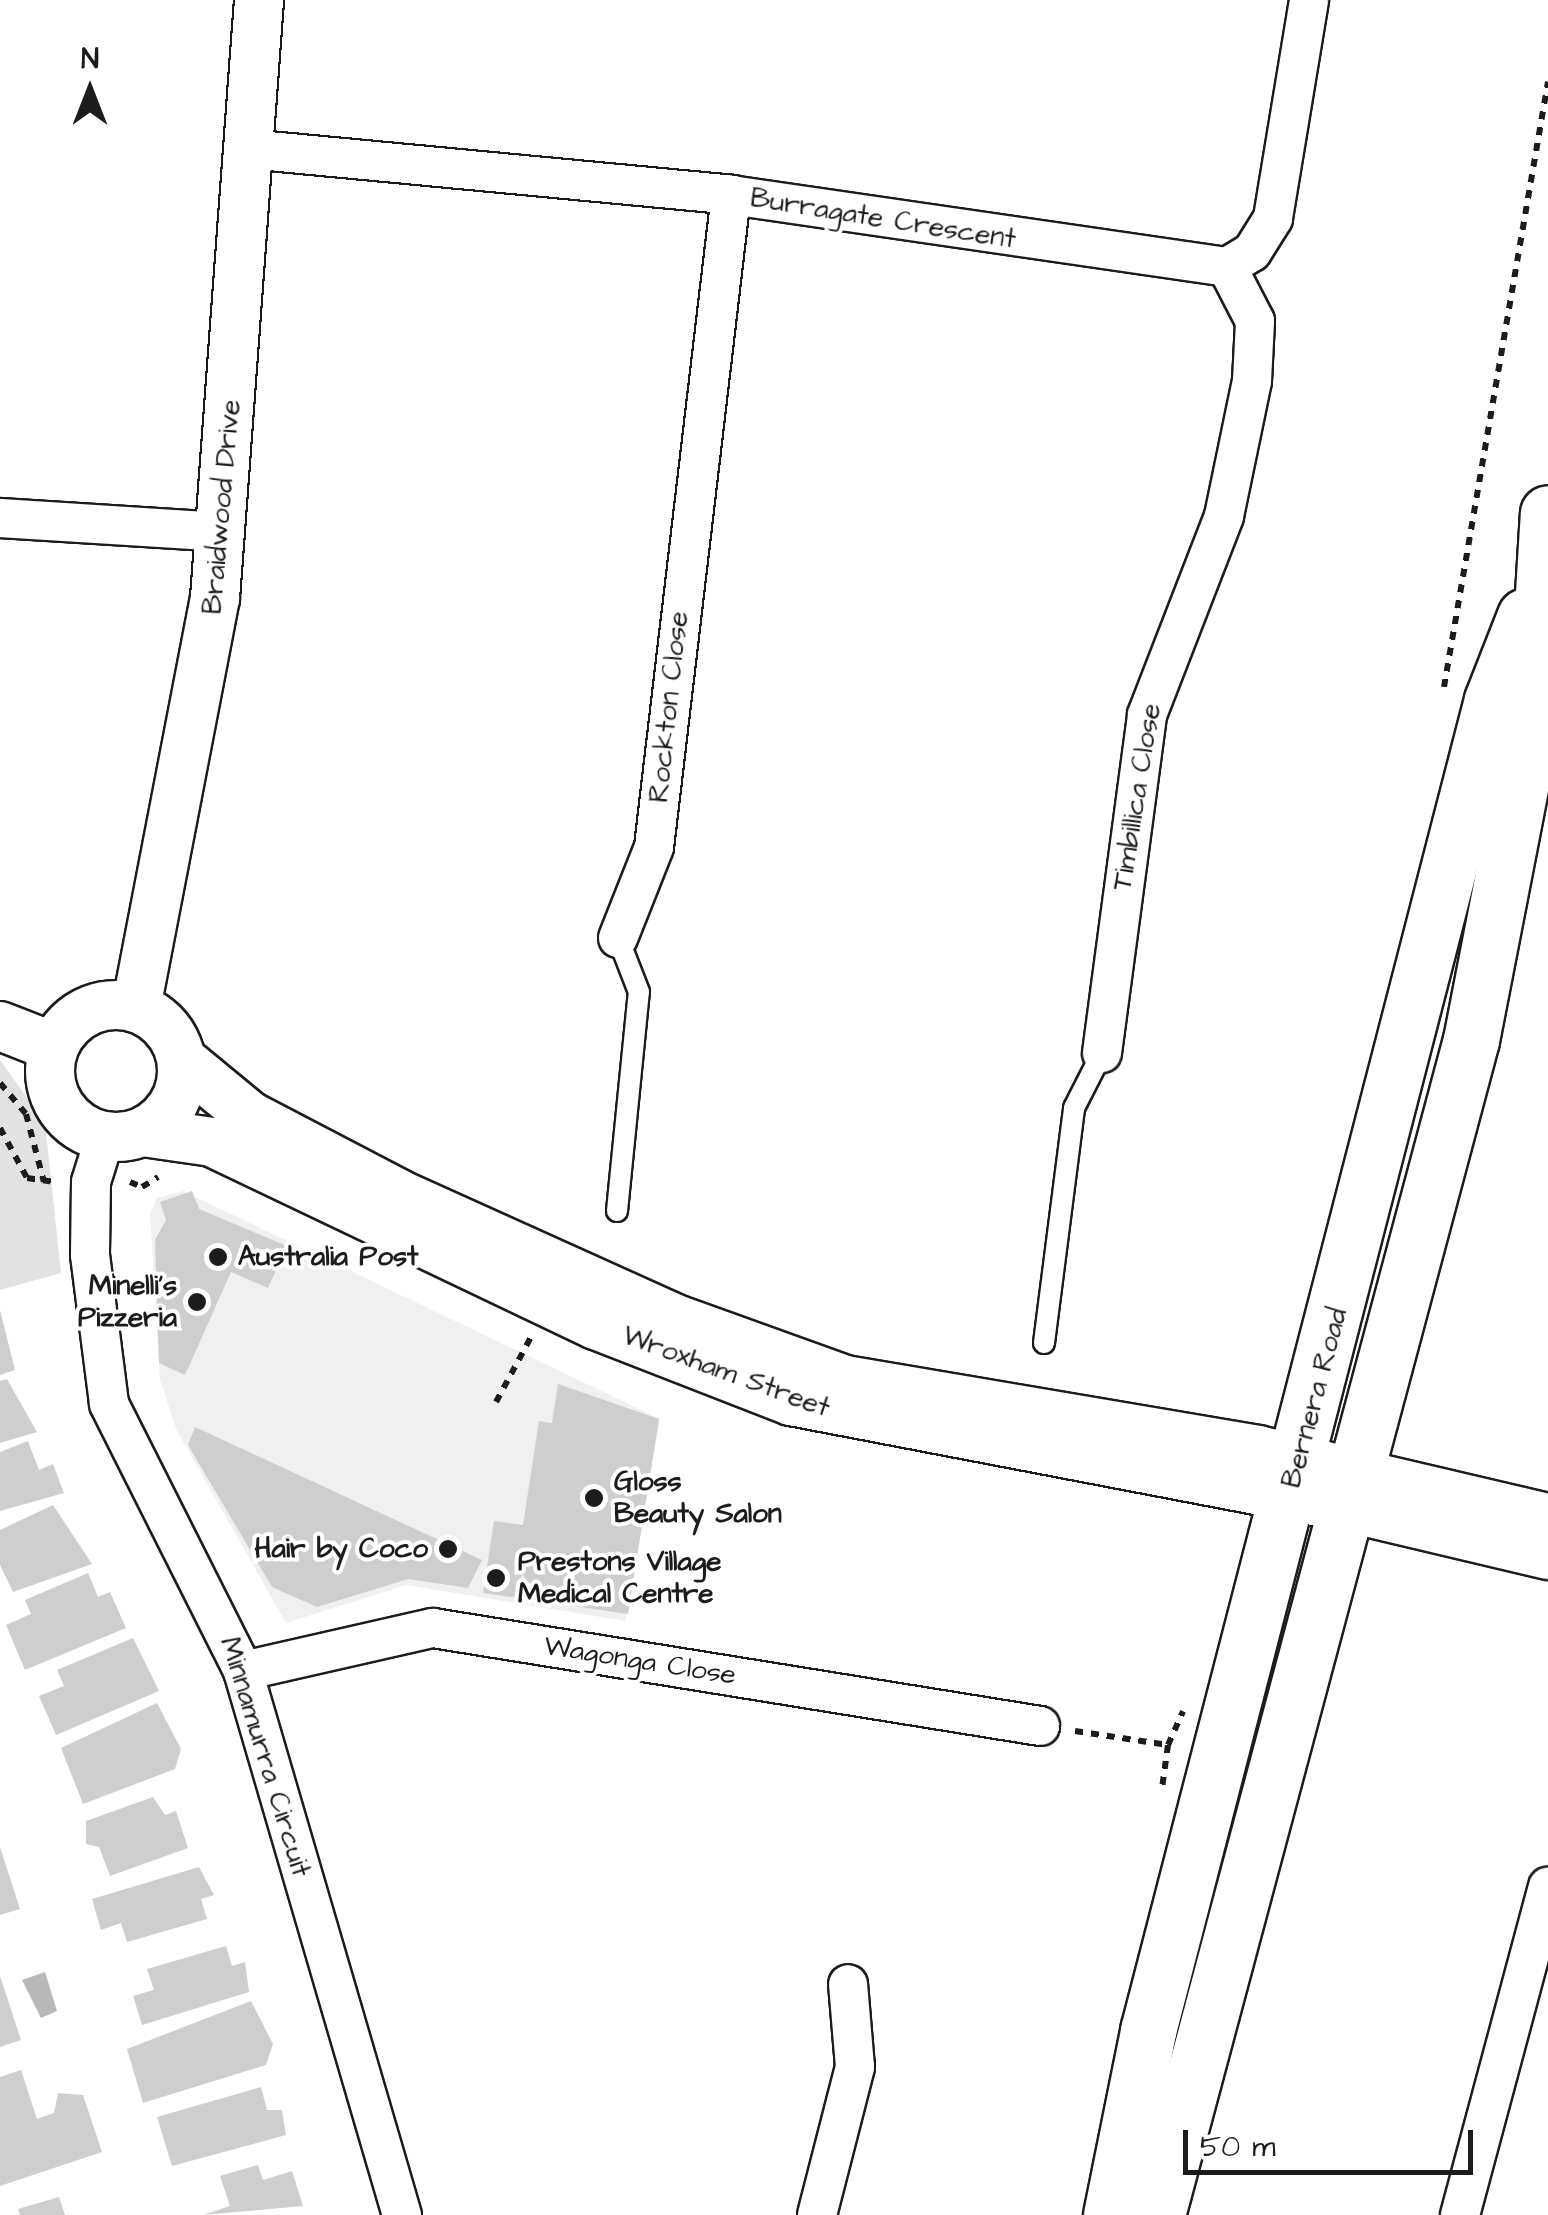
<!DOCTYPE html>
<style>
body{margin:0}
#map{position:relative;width:1548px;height:2215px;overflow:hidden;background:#fff;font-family:"Architects Daughter",sans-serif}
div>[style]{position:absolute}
.built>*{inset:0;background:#f0f0f0}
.green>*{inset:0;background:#e2e2e2}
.water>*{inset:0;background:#b8b8b8}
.building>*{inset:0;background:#cecece}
.path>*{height:6px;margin-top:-3px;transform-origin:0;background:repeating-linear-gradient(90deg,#1c1c1c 0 8px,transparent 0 16px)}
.roads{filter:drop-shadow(2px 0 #1c1c1c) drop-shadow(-2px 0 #1c1c1c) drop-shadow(0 2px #1c1c1c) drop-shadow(0 -2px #1c1c1c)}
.service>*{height:20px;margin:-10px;padding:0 10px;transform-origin:10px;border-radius:10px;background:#fff}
.minor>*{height:38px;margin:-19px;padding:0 19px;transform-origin:19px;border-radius:19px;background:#fff}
.tertiary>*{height:48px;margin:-24px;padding:0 24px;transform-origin:24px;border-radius:24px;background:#fff}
.tertiary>.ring{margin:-24px;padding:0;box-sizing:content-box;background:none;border:48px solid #fff;border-radius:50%}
.secondary>*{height:55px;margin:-27.5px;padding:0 27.5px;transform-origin:27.5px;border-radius:27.5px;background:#fff}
.dots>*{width:28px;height:28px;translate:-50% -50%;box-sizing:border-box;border:5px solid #fff;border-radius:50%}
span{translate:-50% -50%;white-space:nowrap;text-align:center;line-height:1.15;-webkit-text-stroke:8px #fff;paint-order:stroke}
.street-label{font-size:28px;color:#1c1c1c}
.poi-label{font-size:28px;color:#1c1c1c;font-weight:700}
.left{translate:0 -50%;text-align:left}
.right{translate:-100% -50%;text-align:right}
.north{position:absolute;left:40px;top:40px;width:100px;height:100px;-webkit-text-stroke:8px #fff;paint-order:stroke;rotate:0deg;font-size:28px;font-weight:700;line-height:40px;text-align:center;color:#1c1c1c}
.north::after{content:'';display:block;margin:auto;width:35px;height:45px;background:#1c1c1c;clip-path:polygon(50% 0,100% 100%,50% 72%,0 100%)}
.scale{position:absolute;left:1183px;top:2130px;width:290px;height:45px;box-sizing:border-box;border:5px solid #1c1c1c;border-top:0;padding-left:12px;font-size:30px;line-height:35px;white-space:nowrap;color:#1c1c1c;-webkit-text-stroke:8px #fff;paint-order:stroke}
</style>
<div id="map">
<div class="built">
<i style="clip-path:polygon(183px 1191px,660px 1419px,625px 1621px,406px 1585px,286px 1623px,176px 1429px,160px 1379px,150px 1214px,157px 1198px)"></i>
</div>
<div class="green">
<i style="clip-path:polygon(0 1060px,45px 1123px,61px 1273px,0 1290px)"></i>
</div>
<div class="water">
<i style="clip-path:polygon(45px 1972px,57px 2011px,41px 2018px,22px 1980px)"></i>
</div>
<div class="building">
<i style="clip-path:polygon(192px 1191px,199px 1209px,287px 1246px,268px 1288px,231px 1272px,185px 1375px,159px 1363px,155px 1240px,166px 1220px,160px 1202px)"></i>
<i style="clip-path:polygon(0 1310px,15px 1370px,0 1375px)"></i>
<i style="clip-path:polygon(7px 1379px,37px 1432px,0 1443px,0 1381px)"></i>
<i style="clip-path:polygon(558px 1384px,659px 1419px,628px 1614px,483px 1593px,494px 1521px,523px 1525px,539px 1421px,552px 1423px)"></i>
<i style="clip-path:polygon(195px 1427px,482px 1560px,468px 1588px,408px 1579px,317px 1607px,272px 1587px,188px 1445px)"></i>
<i style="clip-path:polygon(28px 1441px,39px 1470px,53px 1464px,64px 1493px,0 1511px,0 1452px)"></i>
<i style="clip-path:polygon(53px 1505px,92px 1564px,13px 1592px,0 1565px,0 1530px)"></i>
<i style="clip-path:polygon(88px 1573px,98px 1597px,110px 1592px,126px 1628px,25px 1670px,6px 1625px,31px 1614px,25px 1600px)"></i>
<i style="clip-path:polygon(133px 1638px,159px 1691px,56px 1735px,39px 1696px,64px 1686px,57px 1670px)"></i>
<i style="clip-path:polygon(157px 1703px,181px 1749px,175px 1769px,83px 1804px,61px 1748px)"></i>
<i style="clip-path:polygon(153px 1797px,165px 1815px,176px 1811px,188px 1848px,110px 1876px,99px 1847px,86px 1844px,86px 1821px)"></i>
<i style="clip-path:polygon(0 1847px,20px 1909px,0 1915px)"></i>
<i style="clip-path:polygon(199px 1867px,214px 1895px,201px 1899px,207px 1919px,127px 1942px,121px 1923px,101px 1930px,92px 1899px)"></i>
<i style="clip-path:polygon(226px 1946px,232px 1966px,245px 1962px,249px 1992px,142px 2025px,133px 1996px,154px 1990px,147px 1969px)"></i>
<i style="clip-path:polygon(0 1976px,21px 2040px,0 2047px)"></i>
<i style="clip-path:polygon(251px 2001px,273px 2044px,266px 2065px,143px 2103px,127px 2049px)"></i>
<i style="clip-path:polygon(21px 2070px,37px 2119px,54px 2113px,58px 2093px,83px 2095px,102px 2152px,0 2186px,0 2077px)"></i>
<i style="clip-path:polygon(261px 2087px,267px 2110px,282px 2110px,286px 2135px,172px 2166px,157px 2117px)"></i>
<i style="clip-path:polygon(258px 2165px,263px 2180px,292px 2171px,303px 2206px,203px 2215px,230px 2206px,220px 2176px)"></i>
<i style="clip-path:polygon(59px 2197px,65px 2215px,20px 2215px,18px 2209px)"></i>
</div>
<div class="path">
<i style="left:1444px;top:687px;width:614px;rotate:-80.25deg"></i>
<i style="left:0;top:1083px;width:40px;rotate:50deg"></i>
<i style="left:26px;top:1114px;width:70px;rotate:75.2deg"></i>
<i style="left:0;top:1128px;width:57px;rotate:61.6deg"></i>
<i style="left:27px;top:1178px;width:30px;rotate:8deg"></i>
<i style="left:130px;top:1182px;width:13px;rotate:23deg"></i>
<i style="left:142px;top:1187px;width:19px;rotate:-32deg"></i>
<i style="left:496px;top:1402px;width:74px;rotate:-61.7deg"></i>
<i style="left:1075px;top:1731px;width:94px;rotate:8.6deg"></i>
<i style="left:1168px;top:1745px;width:43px;rotate:97.9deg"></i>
<i style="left:1168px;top:1745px;width:37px;rotate:-66deg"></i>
</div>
<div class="roads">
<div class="service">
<i style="left:617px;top:1211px;width:220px;rotate:-84.3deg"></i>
<i style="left:639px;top:992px;width:58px;rotate:-111.3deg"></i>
<i style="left:1044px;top:1343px;width:237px;rotate:-82.7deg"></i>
<i style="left:1074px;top:1108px;width:62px;rotate:-63deg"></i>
</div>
<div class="minor">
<i style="left:248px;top:149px;width:485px;rotate:5.4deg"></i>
<i style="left:731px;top:195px;width:501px;rotate:8.26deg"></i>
<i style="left:1227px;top:267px;width:29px;rotate:-31deg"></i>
<i style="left:1252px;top:252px;width:40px;rotate:-58deg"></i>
<i style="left:1273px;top:218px;width:221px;rotate:-80.6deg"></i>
<i style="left:0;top:518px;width:222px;rotate:3.6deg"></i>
<i style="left:618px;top:938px;width:98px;rotate:-68.4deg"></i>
<i style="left:654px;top:847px;width:657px;rotate:-83.26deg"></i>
<i style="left:1102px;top:1053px;width:341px;rotate:-82.4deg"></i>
<i style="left:1147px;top:715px;width:213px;rotate:-68.8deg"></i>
<i style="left:1224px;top:516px;width:138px;rotate:-78.3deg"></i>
<i style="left:1252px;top:381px;width:60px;rotate:-87.1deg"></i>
<i style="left:1255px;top:321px;width:61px;rotate:-117.4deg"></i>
<i style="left:105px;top:1137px;width:47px;rotate:107.3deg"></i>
<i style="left:91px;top:1182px;width:73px;rotate:90.8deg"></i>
<i style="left:90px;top:1255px;width:150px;rotate:82.7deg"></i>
<i style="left:109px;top:1404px;width:299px;rotate:63.3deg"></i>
<i style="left:243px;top:1671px;width:567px;rotate:73.71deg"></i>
<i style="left:243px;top:1671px;width:195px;rotate:-12.8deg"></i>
<i style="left:433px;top:1628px;width:615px;rotate:9.17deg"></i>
<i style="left:817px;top:2215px;width:153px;rotate:-75.6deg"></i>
<i style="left:855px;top:2067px;width:83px;rotate:-94.8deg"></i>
<i style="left:1460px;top:2215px;width:340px;rotate:-75deg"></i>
</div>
<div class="tertiary">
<i class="ring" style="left:50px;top:1005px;width:84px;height:84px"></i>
<i style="left:136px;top:1008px;width:418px;rotate:-79.1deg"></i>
<i style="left:215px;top:598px;width:600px;rotate:-85.79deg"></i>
<i style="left:0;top:1026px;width:58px;rotate:21.3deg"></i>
<i style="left:182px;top:1060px;width:88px;rotate:39.5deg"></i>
<i style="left:250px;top:1116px;width:168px;rotate:27.6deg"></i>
<i style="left:399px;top:1194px;width:301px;rotate:24.3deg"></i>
<i style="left:673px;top:1318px;width:183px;rotate:19.8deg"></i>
<i style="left:845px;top:1380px;width:419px;rotate:9.6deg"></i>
<i style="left:1258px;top:1450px;width:298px;rotate:13.2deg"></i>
<i style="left:143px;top:1132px;width:70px;rotate:8.2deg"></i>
<i style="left:212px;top:1142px;width:425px;rotate:25.5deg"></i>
<i style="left:596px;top:1325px;width:209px;rotate:21.3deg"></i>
<i style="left:791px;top:1401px;width:564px;rotate:10.83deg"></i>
<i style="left:1345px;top:1507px;width:209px;rotate:13.3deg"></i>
</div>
<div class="secondary">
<i style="left:1111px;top:2215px;width:188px;rotate:-78.6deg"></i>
<i style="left:1148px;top:2031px;width:1375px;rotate:-75.51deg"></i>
<i style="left:1492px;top:700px;width:90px;rotate:-68.6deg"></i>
<i style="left:1157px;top:2215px;width:1216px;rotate:-75.04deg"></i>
<i style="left:1471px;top:1040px;width:339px;rotate:-79deg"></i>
<i style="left:1536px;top:707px;width:194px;rotate:-86.5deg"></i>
</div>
</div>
<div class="dots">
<i style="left:218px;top:1257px;background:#1c1c1c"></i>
<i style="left:197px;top:1302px;background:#1c1c1c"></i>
<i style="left:594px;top:1498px;background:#1c1c1c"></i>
<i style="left:448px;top:1549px;background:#1c1c1c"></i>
<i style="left:496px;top:1578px;background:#1c1c1c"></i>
</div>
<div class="street-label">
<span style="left:883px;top:219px;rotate:9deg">Burragate Crescent</span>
<span style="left:222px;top:507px;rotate:-85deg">Braidwood Drive</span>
<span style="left:669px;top:707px;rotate:-84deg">Rockton Close</span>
<span style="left:1137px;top:797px;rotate:-81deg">Timbillica Close</span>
<span style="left:726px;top:1372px;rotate:20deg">Wroxham Street</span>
<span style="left:1315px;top:1398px;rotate:-75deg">Bernera Road</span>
<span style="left:640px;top:1661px;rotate:9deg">Wagonga Close</span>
<span style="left:265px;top:1757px;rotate:73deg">Minnamurra Circuit</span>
</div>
<div class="poi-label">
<span class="left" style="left:238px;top:1257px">Australia Post</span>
<span class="right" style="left:177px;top:1302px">Minelli's<br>Pizzeria</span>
<span class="left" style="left:614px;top:1498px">Gloss<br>Beauty Salon</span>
<span class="right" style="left:428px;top:1549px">Hair by Coco</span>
<span class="left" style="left:518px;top:1578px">Prestons Village<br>Medical Centre</span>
</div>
<div class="north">N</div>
<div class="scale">50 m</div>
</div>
